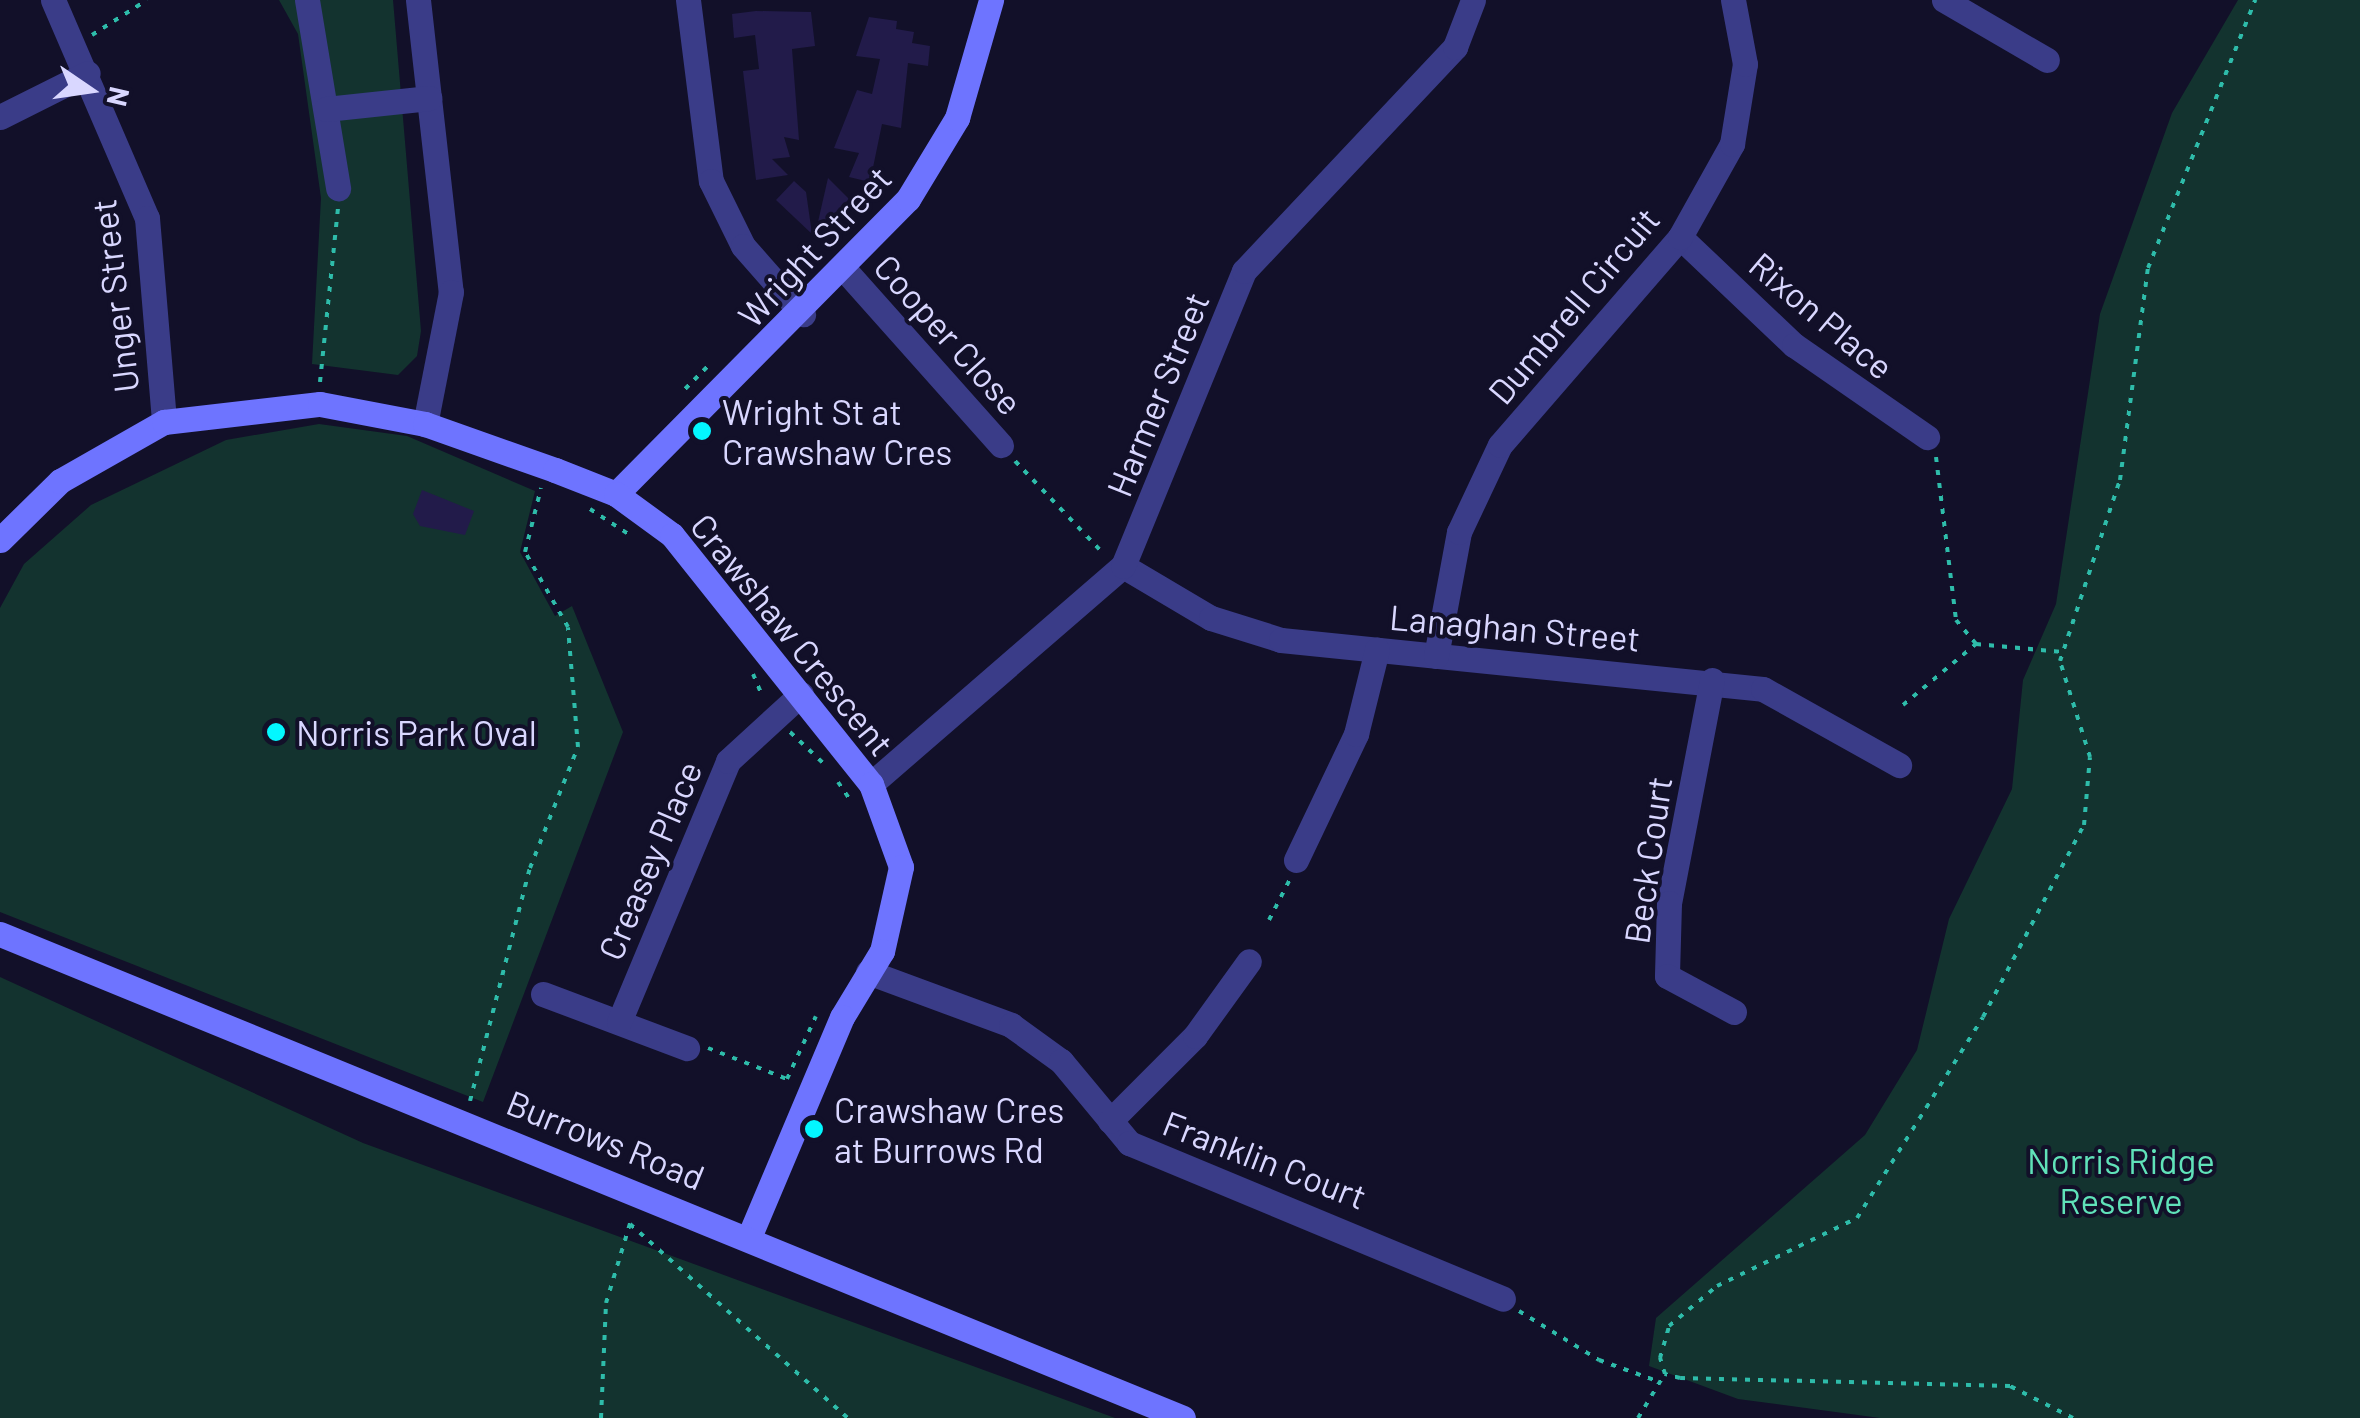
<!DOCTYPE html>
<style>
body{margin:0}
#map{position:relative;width:2360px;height:1418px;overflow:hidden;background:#121029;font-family:Barlow,sans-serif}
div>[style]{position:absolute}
.green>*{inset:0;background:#13332f}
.building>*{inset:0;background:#221b4a}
.path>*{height:4px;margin-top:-2px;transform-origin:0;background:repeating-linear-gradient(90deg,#2ebcaa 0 5px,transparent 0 13px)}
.street>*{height:25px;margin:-12.5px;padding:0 12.5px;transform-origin:12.5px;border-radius:12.5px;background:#3a3c88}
.secondary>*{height:25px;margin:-12.5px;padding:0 12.5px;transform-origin:12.5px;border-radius:12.5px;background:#6e74ff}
.dots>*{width:28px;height:28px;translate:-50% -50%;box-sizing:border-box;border:5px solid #121029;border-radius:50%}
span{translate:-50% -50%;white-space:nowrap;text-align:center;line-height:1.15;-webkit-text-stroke:8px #121029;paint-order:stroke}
.street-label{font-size:35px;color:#d9d7ff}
.poi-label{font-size:35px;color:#d9d7ff}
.left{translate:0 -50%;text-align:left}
.park-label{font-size:35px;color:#60e2b9}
.north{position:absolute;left:40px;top:40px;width:100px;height:100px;-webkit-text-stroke:8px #121029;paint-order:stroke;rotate:103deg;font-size:28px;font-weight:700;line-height:40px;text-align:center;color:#d9d7ff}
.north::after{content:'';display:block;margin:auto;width:35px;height:45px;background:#d9d7ff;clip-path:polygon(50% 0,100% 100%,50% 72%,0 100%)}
</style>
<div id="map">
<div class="green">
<i style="clip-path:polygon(279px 0,393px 0,421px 331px,417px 356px,398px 375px,312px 364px,321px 198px,298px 34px)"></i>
<i style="clip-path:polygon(2238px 0,2360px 0,2360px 1418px,1880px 1418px,1738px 1399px,1649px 1366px,1656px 1318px,1865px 1135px,1917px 1050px,1949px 919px,2012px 789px,2023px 680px,2056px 604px,2100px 314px,2172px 113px)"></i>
<i style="clip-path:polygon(319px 424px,407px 436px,535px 491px,520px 552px,555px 616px,572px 606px,623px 732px,483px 1102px,0 912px,0 608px,24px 564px,91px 505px,226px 440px)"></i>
<i style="clip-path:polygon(0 977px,363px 1143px,1115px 1418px,0 1418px)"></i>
</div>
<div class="building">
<i style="clip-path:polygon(756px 11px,811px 12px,815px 46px,792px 49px,799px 140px,784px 137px,790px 157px,772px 159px,788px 175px,756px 180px,743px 71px,759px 69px,755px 35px,734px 38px,732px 14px)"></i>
<i style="clip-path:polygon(869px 17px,897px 21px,896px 29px,914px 32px,912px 43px,930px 46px,928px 66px,908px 63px,901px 128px,882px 124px,870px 182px,849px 177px,859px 153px,834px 148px,857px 90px,872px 94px,880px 59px,856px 56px)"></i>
<i style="clip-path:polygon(828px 178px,849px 199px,815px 235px)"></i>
<i style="clip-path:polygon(794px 181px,806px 192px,812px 234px,776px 200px)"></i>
<i style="clip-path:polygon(422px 490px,474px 511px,465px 535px,420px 526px,413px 514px)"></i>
</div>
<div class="path">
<i style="left:92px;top:35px;width:65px;rotate:-32.5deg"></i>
<i style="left:320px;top:382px;width:175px;rotate:-84.1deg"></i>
<i style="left:685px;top:389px;width:35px;rotate:-45deg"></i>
<i style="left:1936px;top:457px;width:164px;rotate:83deg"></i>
<i style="left:1956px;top:620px;width:31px;rotate:50deg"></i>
<i style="left:1015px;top:461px;width:126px;rotate:46.3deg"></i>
<i style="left:590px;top:509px;width:51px;rotate:33.1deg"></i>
<i style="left:753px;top:674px;width:25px;rotate:67deg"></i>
<i style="left:1903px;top:705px;width:95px;rotate:-39.9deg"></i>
<i style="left:1976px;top:644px;width:87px;rotate:5.3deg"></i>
<i style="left:790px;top:732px;width:45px;rotate:43.2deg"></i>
<i style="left:838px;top:782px;width:25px;rotate:56deg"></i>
<i style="left:1269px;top:920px;width:46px;rotate:-62.9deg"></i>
<i style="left:708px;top:1048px;width:85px;rotate:21.4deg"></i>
<i style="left:787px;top:1079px;width:69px;rotate:-65.3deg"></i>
<i style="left:470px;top:1101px;width:241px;rotate:-75.6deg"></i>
<i style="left:530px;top:868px;width:130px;rotate:-68.4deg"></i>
<i style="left:578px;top:747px;width:120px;rotate:-94.8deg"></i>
<i style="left:568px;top:627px;width:86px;rotate:-119.8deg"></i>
<i style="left:525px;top:552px;width:66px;rotate:-76deg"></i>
<i style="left:630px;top:1224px;width:292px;rotate:41.7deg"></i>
<i style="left:1519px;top:1311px;width:94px;rotate:31.5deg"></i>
<i style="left:1599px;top:1360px;width:65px;rotate:19.8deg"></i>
<i style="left:601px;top:1418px;width:115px;rotate:-87.5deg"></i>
<i style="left:606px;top:1303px;width:90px;rotate:-73.2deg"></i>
<i style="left:1638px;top:1418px;width:50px;rotate:-58.8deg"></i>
<i style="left:2073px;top:1418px;width:71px;rotate:-153.1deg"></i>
<i style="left:2010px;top:1386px;width:330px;rotate:-178.6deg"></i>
<i style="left:1680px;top:1378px;width:16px;rotate:-165deg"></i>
<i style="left:1665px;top:1374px;width:17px;rotate:-107deg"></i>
<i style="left:1660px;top:1358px;width:33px;rotate:-74deg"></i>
<i style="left:1669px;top:1326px;width:62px;rotate:-39.8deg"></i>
<i style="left:1717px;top:1286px;width:156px;rotate:-25.9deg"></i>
<i style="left:1857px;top:1218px;width:237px;rotate:-57.9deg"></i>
<i style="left:1983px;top:1017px;width:217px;rotate:-62.3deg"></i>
<i style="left:2084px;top:825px;width:68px;rotate:-85deg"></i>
<i style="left:2090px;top:757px;width:101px;rotate:-107.4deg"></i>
<i style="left:2060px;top:661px;width:191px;rotate:-71.7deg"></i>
<i style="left:2120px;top:480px;width:214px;rotate:-82.5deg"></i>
<i style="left:2148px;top:268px;width:289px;rotate:-68.2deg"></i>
</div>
<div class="street">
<i style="left:53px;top:0;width:237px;rotate:66.7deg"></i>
<i style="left:147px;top:218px;width:205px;rotate:85.2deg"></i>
<i style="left:307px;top:0;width:191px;rotate:80.6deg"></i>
<i style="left:418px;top:0;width:294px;rotate:83.6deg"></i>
<i style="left:451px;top:292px;width:135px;rotate:101.1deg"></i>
<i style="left:688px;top:0;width:182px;rotate:82.8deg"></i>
<i style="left:711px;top:181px;width:72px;rotate:63.8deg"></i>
<i style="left:743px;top:246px;width:91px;rotate:48.6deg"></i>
<i style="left:1944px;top:0;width:119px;rotate:30.2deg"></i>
<i style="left:326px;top:109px;width:104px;rotate:-6.1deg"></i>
<i style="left:0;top:117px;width:98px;rotate:-26.6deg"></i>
<i style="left:1680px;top:237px;width:157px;rotate:43.5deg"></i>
<i style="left:1794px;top:345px;width:162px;rotate:34.7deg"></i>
<i style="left:844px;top:269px;width:236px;rotate:48.3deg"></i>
<i style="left:1123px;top:566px;width:102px;rotate:30.6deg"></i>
<i style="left:1211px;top:618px;width:73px;rotate:17.4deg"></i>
<i style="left:1281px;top:640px;width:484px;rotate:5.8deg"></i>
<i style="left:1763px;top:689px;width:156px;rotate:29.2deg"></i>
<i style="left:1436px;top:656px;width:126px;rotate:-79.5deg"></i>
<i style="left:1459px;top:532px;width:96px;rotate:-64.8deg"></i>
<i style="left:1500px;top:445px;width:275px;rotate:-49.1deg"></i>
<i style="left:1680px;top:237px;width:107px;rotate:-60.8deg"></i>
<i style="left:1732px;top:144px;width:81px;rotate:-80.8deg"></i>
<i style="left:1745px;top:64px;width:65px;rotate:-100.6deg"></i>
<i style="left:1712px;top:680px;width:227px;rotate:100.9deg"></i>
<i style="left:1669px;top:903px;width:73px;rotate:91.6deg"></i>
<i style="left:1667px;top:976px;width:76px;rotate:28.2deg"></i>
<i style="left:871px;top:784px;width:333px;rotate:-40.9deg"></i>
<i style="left:1123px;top:566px;width:319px;rotate:-67.7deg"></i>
<i style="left:1244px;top:271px;width:308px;rotate:-46.7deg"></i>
<i style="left:1455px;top:47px;width:50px;rotate:-69deg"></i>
<i style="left:1296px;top:860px;width:140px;rotate:-64.5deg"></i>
<i style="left:1356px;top:734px;width:87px;rotate:-76deg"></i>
<i style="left:868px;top:972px;width:153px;rotate:20.3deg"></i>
<i style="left:1011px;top:1025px;width:62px;rotate:35.8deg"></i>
<i style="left:1061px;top:1061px;width:107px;rotate:50.3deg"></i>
<i style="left:1129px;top:1143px;width:405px;rotate:22.6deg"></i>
<i style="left:543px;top:994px;width:154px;rotate:20.6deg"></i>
<i style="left:619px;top:1022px;width:283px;rotate:-67.3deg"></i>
<i style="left:728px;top:761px;width:99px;rotate:-42.5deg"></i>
<i style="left:1110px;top:1121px;width:120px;rotate:-45deg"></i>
<i style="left:1195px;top:1036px;width:92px;rotate:-54.2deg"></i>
</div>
<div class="secondary">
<i style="left:616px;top:494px;width:415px;rotate:-45.3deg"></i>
<i style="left:908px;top:199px;width:95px;rotate:-58.8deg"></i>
<i style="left:957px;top:118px;width:123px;rotate:-73.9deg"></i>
<i style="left:0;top:540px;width:84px;rotate:-44.5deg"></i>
<i style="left:60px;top:481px;width:120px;rotate:-29.6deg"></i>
<i style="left:164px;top:422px;width:157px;rotate:-6.6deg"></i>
<i style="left:320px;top:404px;width:107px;rotate:10.8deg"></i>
<i style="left:425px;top:424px;width:138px;rotate:19.5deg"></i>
<i style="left:555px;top:470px;width:66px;rotate:21.5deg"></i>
<i style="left:616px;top:494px;width:69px;rotate:36.2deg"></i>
<i style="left:672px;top:535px;width:319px;rotate:51.4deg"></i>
<i style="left:871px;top:784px;width:88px;rotate:70.1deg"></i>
<i style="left:901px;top:867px;width:86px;rotate:102.7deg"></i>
<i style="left:882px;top:951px;width:77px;rotate:121.2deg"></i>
<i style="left:842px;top:1017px;width:237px;rotate:112.9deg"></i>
<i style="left:0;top:934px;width:1278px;rotate:22.25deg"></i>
</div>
<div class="dots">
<i style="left:702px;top:431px;background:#03f7ff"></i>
<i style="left:276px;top:732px;background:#03f7ff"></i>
<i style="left:814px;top:1129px;background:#03f7ff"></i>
</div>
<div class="street-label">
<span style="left:814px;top:246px;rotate:-47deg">Wright Street</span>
<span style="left:114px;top:296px;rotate:-97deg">Unger Street</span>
<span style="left:1573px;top:305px;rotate:-50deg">Dumbrell Circuit</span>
<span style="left:1822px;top:315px;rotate:40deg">Rixon Place</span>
<span style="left:949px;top:334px;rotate:48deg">Cooper Close</span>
<span style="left:1157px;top:394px;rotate:-68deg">Harmer Street</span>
<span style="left:1515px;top:627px;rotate:5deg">Lanaghan Street</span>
<span style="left:793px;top:634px;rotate:51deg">Crawshaw Crescent</span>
<span style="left:649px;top:860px;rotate:-67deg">Creasey Place</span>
<span style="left:1647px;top:860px;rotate:-82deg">Beck Court</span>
<span style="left:606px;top:1139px;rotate:22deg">Burrows Road</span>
<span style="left:1265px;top:1159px;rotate:21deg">Franklin Court</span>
</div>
<div class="poi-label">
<span class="left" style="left:722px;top:431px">Wright St at<br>Crawshaw Cres</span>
<span class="left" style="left:296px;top:732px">Norris Park Oval</span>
<span class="left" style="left:834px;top:1129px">Crawshaw Cres<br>at Burrows Rd</span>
</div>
<div class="park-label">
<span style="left:2121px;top:1180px">Norris Ridge<br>Reserve</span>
</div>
<div class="north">N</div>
</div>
